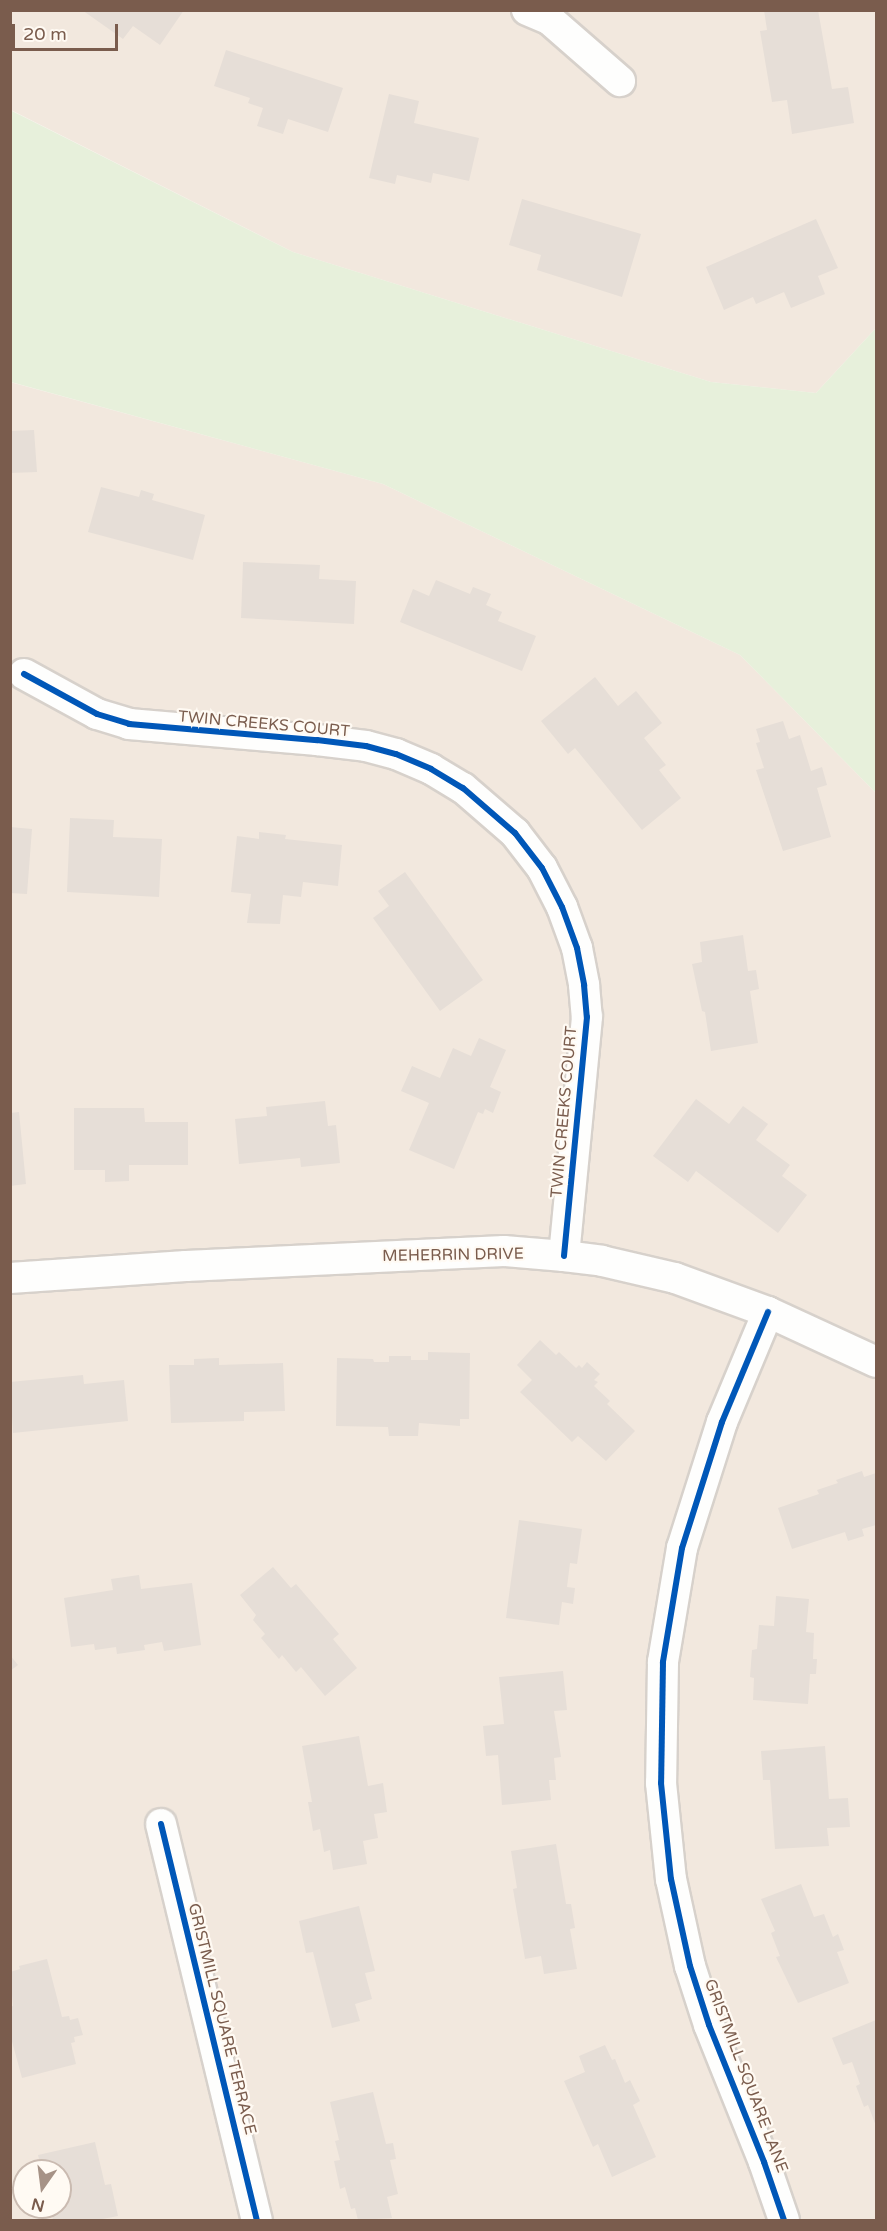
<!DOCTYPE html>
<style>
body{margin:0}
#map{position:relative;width:887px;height:2231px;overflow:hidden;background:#f9f5f0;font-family:"Varela Round",sans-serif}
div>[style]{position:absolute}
.residential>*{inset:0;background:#f2e8de}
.green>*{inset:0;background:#e7f0db}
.building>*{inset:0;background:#e6ded7}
.roads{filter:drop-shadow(2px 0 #d7d1cb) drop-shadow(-2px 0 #d7d1cb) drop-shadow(0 2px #d7d1cb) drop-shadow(0 -2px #d7d1cb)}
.street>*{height:30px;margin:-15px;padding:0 15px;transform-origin:15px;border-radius:15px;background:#fefefd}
.cycleway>*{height:6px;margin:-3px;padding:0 3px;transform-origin:3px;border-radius:3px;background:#0057b8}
span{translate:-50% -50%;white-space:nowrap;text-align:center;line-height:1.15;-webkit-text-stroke:4.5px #fffaf3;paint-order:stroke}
.street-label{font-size:16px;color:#7a5c4d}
.frame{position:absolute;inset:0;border:12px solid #7a5c4d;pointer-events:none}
.north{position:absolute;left:12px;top:2159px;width:60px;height:60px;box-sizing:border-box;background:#fffaf3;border:2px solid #cabbb1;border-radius:50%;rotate:194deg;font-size:16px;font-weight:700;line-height:24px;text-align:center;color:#7a5c4d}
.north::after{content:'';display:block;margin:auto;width:21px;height:27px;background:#a69286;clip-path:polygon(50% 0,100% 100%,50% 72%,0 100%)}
.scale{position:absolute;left:12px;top:24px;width:106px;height:27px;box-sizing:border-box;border:3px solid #7a5c4d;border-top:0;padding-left:8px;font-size:18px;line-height:21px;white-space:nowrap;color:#7a5c4d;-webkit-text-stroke:4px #fffaf3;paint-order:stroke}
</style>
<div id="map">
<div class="residential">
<i style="clip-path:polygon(10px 11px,876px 11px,876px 328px,816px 393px,711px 382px,293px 252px,11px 110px)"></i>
<i style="clip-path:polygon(evenodd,10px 382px,383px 484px,740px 655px,876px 793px,876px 2220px,11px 2220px,10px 382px,24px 2171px,60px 2171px,60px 2207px,24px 2207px,24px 2171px)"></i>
</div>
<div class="green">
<i style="clip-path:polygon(10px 110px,293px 252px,711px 382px,816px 393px,876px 328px,876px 793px,740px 655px,383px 484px,11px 382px)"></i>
</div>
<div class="building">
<i style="clip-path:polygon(82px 10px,184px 10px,160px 45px,133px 26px,123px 39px)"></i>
<i style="clip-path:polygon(764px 10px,818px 10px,832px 89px,848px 87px,854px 123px,792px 134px,787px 100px,772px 102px,760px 31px,767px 30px)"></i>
<i style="clip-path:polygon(226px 50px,343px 88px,328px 132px,288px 119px,283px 134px,257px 126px,263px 108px,248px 103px,250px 98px,214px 86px)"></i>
<i style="clip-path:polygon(389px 94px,419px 101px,414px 123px,479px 138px,469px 181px,433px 173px,431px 183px,397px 175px,395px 184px,369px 178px)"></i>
<i style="clip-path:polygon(522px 199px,641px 234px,622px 297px,537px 270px,541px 255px,509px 245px)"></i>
<i style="clip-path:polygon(816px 219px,838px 268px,818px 276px,825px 294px,791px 308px,784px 292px,756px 304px,753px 297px,724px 310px,706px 267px)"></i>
<i style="clip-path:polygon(34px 430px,37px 472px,10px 473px,10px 431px)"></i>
<i style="clip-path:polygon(101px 487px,139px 497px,141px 490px,154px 494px,152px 500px,205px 515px,193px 560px,88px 532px)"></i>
<i style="clip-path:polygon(243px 562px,320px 565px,319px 579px,356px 581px,354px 624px,241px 618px)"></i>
<i style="clip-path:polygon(436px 580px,470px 594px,473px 587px,491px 594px,486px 605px,502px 612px,498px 621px,536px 636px,522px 671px,400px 622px,413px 589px,429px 596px)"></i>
<i style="clip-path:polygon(595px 677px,618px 706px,636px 691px,662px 723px,644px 738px,666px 765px,659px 770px,681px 798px,642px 830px,575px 748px,568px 754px,541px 721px)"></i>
<i style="clip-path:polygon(783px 721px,789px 739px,800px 735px,811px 771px,822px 767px,827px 785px,817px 788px,831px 837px,783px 851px,756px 770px,764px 768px,756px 743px,760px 742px,756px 729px)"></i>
<i style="clip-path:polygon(70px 818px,114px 820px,113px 837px,162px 839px,159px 897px,67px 892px)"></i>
<i style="clip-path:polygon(10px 827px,32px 829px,27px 894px,10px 893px)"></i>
<i style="clip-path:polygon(259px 832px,286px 835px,285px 839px,342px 845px,338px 886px,303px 882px,301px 897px,283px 895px,280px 924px,247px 923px,251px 894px,231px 892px,237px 836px,259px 839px)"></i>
<i style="clip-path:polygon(405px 872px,483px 980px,440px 1011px,373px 918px,389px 906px,378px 891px)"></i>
<i style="clip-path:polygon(743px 935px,748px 971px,756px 970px,759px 989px,750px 991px,758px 1043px,711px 1051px,705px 1012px,702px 1011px,692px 964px,702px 962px,700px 942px)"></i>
<i style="clip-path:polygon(479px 1038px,506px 1050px,490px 1087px,501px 1092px,493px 1113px,485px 1109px,483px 1114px,478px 1112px,454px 1169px,409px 1150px,429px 1103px,401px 1091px,412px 1066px,440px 1078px,453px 1048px,471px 1056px)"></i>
<i style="clip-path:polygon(696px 1099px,729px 1124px,743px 1106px,768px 1124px,756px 1140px,790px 1165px,782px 1176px,807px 1195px,778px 1233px,696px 1171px,688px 1182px,653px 1156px)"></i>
<i style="clip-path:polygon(325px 1101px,328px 1126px,336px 1125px,340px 1163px,301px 1167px,300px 1158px,239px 1164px,235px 1119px,267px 1116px,266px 1107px)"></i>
<i style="clip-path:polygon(74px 1108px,144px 1108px,145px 1122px,188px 1122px,188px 1165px,129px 1165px,129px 1181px,105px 1182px,105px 1170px,74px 1170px)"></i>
<i style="clip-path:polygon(19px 1112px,26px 1184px,10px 1186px,10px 1113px)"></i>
<i style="clip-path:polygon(540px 1340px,556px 1355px,559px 1352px,576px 1368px,579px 1365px,582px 1368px,587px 1362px,600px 1374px,594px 1380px,598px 1382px,594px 1386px,610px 1401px,607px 1404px,635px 1431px,606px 1461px,578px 1436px,572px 1442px,520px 1392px,532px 1380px,517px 1365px)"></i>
<i style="clip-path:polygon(428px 1352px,470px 1353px,469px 1419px,460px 1419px,460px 1426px,419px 1423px,418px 1436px,389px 1436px,388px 1427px,336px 1426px,337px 1358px,373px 1359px,374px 1362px,389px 1362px,389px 1356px,411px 1356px,411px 1360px,428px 1360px)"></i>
<i style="clip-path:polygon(219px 1358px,219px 1365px,283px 1363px,285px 1411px,244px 1412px,244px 1421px,171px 1423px,169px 1365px,194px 1365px,194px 1359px)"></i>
<i style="clip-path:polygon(83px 1375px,84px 1384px,124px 1380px,128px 1421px,13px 1433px,10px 1382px)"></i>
<i style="clip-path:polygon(862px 1471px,864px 1477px,876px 1473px,876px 1525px,862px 1529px,864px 1536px,848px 1541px,845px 1532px,792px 1549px,778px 1508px,819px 1494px,817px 1490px,838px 1483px,836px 1480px)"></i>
<i style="clip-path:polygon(519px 1520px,582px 1529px,577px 1564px,570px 1563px,567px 1587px,575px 1588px,573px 1604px,562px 1602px,559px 1625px,506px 1618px)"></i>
<i style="clip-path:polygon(273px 1567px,291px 1588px,296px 1584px,339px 1634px,333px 1639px,357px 1668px,325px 1696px,301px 1667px,296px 1672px,282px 1655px,279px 1659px,261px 1638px,265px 1634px,253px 1620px,256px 1615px,240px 1595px)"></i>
<i style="clip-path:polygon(139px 1575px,141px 1589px,192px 1583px,201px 1645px,164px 1651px,162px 1642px,144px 1645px,145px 1650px,117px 1654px,116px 1647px,95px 1650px,94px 1644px,71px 1647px,64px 1598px,113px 1590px,111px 1579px)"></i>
<i style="clip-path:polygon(776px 1596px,809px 1599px,806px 1632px,814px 1633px,813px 1659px,817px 1659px,816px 1674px,810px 1674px,808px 1704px,753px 1700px,754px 1678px,750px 1677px,752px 1650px,757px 1649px,759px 1625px,774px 1626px)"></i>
<i style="clip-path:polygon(10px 1655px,18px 1665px,10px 1671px)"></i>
<i style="clip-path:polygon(563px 1671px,567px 1710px,554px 1711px,561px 1757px,554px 1758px,556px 1780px,549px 1780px,551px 1800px,502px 1805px,498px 1755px,486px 1756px,483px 1726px,504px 1724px,499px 1677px)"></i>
<i style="clip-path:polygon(359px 1736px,368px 1786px,383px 1783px,387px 1812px,374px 1814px,378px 1838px,363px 1841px,367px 1864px,333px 1870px,330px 1850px,324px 1852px,320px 1829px,313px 1831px,308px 1802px,312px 1802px,302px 1746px)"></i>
<i style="clip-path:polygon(825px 1746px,829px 1799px,848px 1798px,850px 1827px,827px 1828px,829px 1846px,775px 1849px,770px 1780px,763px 1780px,761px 1751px)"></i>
<i style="clip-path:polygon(556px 1844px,566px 1904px,571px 1904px,575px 1928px,570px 1929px,577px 1969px,544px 1974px,541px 1956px,525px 1959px,513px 1889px,517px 1888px,511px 1851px)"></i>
<i style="clip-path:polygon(801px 1884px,814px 1917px,824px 1914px,833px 1937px,838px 1934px,844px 1950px,837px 1952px,849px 1983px,798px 2003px,776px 1957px,780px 1956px,771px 1933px,775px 1931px,761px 1899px)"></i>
<i style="clip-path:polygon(359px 1906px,375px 1971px,365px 1973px,372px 1999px,355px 2004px,360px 2021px,332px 2028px,313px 1952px,306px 1953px,299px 1921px)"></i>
<i style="clip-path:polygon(47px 1959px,62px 2017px,69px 2016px,70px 2020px,78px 2018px,83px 2035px,74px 2037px,75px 2042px,71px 2043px,76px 2064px,22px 2078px,10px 2034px,10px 2007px,13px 2006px,10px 1972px,20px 1969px,19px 1966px)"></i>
<i style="clip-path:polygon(876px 2020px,876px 2126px,868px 2105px,864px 2107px,856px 2086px,860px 2084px,852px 2062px,843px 2065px,832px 2038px)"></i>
<i style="clip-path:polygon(605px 2045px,612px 2060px,615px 2059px,625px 2083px,630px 2080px,640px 2101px,633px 2105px,656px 2157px,612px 2177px,598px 2144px,593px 2147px,564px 2081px,585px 2072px,579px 2056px)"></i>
<i style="clip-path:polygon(373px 2092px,386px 2144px,393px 2143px,396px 2159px,390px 2160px,398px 2194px,387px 2197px,392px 2218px,358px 2220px,355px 2208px,351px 2209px,345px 2187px,340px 2189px,334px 2161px,340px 2160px,335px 2141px,339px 2140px,330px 2102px)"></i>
<i style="clip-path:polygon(95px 2142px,105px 2185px,111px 2184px,118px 2216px,97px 2220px,53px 2220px,50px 2207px,60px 2207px,60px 2171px,42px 2171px,38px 2155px)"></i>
</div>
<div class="roads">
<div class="street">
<i style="left:527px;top:10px;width:25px;rotate:23deg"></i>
<i style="left:550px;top:20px;width:93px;rotate:41.1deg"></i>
<i style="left:24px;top:674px;width:83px;rotate:28.7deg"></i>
<i style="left:97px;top:714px;width:34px;rotate:17deg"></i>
<i style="left:129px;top:724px;width:189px;rotate:4.9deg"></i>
<i style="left:317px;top:740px;width:49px;rotate:7deg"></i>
<i style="left:366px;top:746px;width:31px;rotate:15deg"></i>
<i style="left:396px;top:754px;width:38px;rotate:23deg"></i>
<i style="left:431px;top:769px;width:37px;rotate:31deg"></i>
<i style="left:463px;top:788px;width:69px;rotate:40.9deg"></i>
<i style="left:515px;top:833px;width:44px;rotate:52.4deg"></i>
<i style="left:542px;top:868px;width:44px;rotate:62.9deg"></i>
<i style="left:562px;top:907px;width:44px;rotate:69.9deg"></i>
<i style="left:577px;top:948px;width:38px;rotate:79deg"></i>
<i style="left:584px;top:985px;width:32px;rotate:85deg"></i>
<i style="left:587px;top:1017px;width:240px;rotate:95.5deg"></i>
<i style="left:10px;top:1278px;width:176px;rotate:-3.9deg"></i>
<i style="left:186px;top:1266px;width:318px;rotate:-2.7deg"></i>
<i style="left:504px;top:1251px;width:60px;rotate:4.8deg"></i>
<i style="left:564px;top:1256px;width:38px;rotate:7deg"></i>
<i style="left:602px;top:1261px;width:75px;rotate:13.1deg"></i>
<i style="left:675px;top:1278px;width:99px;rotate:20.1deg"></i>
<i style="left:768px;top:1312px;width:119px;rotate:24.8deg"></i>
<i style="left:768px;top:1312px;width:119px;rotate:112.7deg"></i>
<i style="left:722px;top:1422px;width:132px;rotate:107.6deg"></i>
<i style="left:682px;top:1548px;width:116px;rotate:99.5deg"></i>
<i style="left:663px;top:1662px;width:121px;rotate:90.9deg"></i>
<i style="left:661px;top:1783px;width:97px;rotate:84.1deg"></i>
<i style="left:671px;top:1879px;width:89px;rotate:77.7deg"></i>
<i style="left:690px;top:1966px;width:62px;rotate:72.1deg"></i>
<i style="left:709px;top:2025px;width:148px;rotate:68.1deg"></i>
<i style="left:764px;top:2162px;width:61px;rotate:71deg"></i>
<i style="left:161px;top:1824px;width:407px;rotate:76.4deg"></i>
</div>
</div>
<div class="cycleway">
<i style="left:24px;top:674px;width:83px;rotate:28.7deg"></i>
<i style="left:97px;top:714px;width:34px;rotate:17deg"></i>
<i style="left:129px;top:724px;width:189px;rotate:4.9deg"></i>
<i style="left:317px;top:740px;width:49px;rotate:7deg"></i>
<i style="left:366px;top:746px;width:31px;rotate:15deg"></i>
<i style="left:396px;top:754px;width:38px;rotate:23deg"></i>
<i style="left:431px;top:769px;width:37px;rotate:31deg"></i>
<i style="left:463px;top:788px;width:69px;rotate:40.9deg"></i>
<i style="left:515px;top:833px;width:44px;rotate:52.4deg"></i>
<i style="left:542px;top:868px;width:44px;rotate:62.9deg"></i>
<i style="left:562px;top:907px;width:44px;rotate:69.9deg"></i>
<i style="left:577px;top:948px;width:38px;rotate:79deg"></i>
<i style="left:584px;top:985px;width:32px;rotate:85deg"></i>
<i style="left:587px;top:1017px;width:240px;rotate:95.5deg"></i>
<i style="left:768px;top:1312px;width:119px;rotate:112.7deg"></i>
<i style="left:722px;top:1422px;width:132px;rotate:107.6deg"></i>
<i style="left:682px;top:1548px;width:116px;rotate:99.5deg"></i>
<i style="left:663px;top:1662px;width:121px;rotate:90.9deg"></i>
<i style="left:661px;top:1783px;width:97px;rotate:84.1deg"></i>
<i style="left:671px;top:1879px;width:89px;rotate:77.7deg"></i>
<i style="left:690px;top:1966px;width:62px;rotate:72.1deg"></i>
<i style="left:709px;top:2025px;width:148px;rotate:68.1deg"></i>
<i style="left:764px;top:2162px;width:61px;rotate:71deg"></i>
<i style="left:161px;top:1824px;width:407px;rotate:76.4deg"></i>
</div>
<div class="street-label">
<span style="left:264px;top:724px;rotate:5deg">TWIN CREEKS COURT</span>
<span style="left:564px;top:1112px;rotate:-85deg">TWIN CREEKS COURT</span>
<span style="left:453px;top:1255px;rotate:-1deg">MEHERRIN DRIVE</span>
<span style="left:222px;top:2019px;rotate:76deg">GRISTMILL SQUARE TERRACE</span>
<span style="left:746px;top:2076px;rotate:69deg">GRISTMILL SQUARE LANE</span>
</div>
<div class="frame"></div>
<div class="north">N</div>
<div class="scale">20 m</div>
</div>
